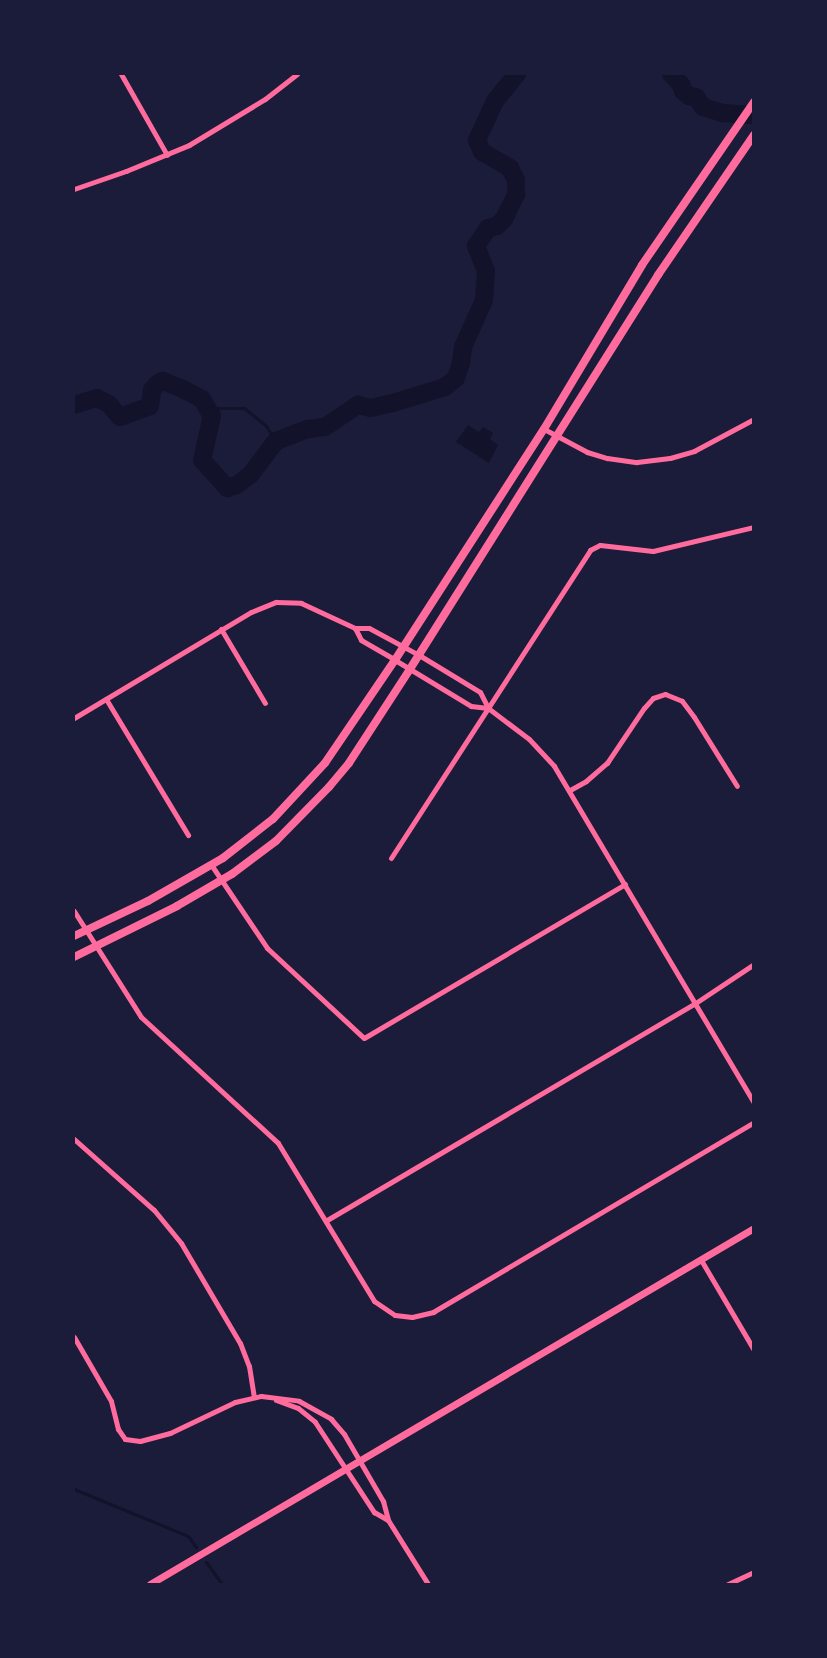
<!DOCTYPE html>
<style>
body{margin:0}
#map{position:relative;width:827px;height:1658px;overflow:hidden;background:#1b1b3a;font-family:"Public Sans",sans-serif}
div>[style]{position:absolute}
.water>*{inset:0;background:#12122b}
.stream>*{height:3px;margin:-1.5px;padding:0 1.5px;transform-origin:1.5px;border-radius:1.5px;background:#12122b}
.river>*{height:18px;margin:-9px;padding:0 9px;transform-origin:9px;border-radius:9px;background:#12122b}
.minor>*{height:5px;margin:-2.5px;padding:0 2.5px;transform-origin:2.5px;border-radius:2.5px;background:#ff6b9d}
.tertiary>*{height:7px;margin:-3.5px;padding:0 3.5px;transform-origin:3.5px;border-radius:3.5px;background:#ff6b9d}
.secondary>*{height:8px;margin:-4px;padding:0 4px;transform-origin:4px;border-radius:4px;background:#ff6b9d}
span{translate:-50% -50%;white-space:nowrap;text-align:center;line-height:1.15;-webkit-text-stroke:6px #1b1b3a;paint-order:stroke}
.frame{position:absolute;inset:0;border:75px solid #1b1b3a;pointer-events:none}
</style>
<div id="map">
<div class="water">
<i style="clip-path:polygon(468px 425px,479px 432px,483px 427px,493px 433px,490px 439px,498px 445px,489px 463px,456px 442px)"></i>
</div>
<div class="stream">
<i style="left:208px;top:408px;width:36px"></i>
<i style="left:244px;top:408px;width:28px;rotate:39deg"></i>
<i style="left:266px;top:426px;width:18px;rotate:56deg"></i>
<i style="left:74px;top:1489px;width:123px;rotate:22.4deg"></i>
<i style="left:188px;top:1536px;width:14px;rotate:54deg"></i>
<i style="left:206px;top:1562px;width:27px;rotate:54deg"></i>
</div>
<div class="river">
<i style="left:671px;top:74px;width:16px;rotate:47deg"></i>
<i style="left:682px;top:86px;width:5px;rotate:79deg"></i>
<i style="left:683px;top:91px;width:8px;rotate:40deg"></i>
<i style="left:689px;top:96px;width:7px;rotate:8deg"></i>
<i style="left:696px;top:97px;width:12px;rotate:55deg"></i>
<i style="left:703px;top:107px;width:21px;rotate:17deg"></i>
<i style="left:723px;top:113px;width:31px;rotate:4deg"></i>
<i style="left:74px;top:405px;width:24px;rotate:-17deg"></i>
<i style="left:97px;top:398px;width:13px;rotate:27deg"></i>
<i style="left:109px;top:404px;width:17px;rotate:50deg"></i>
<i style="left:120px;top:417px;width:32px;rotate:-20deg"></i>
<i style="left:150px;top:406px;width:16px;rotate:-83deg"></i>
<i style="left:152px;top:390px;width:9px;rotate:-49deg"></i>
<i style="left:158px;top:383px;width:5px;rotate:-22deg"></i>
<i style="left:163px;top:381px;width:22px;rotate:22deg"></i>
<i style="left:183px;top:389px;width:21px;rotate:28deg"></i>
<i style="left:202px;top:399px;width:20px;rotate:60deg"></i>
<i style="left:212px;top:416px;width:45px;rotate:102.8deg"></i>
<i style="left:202px;top:460px;width:38px;rotate:48deg"></i>
<i style="left:227px;top:488px;width:10px;rotate:-17deg"></i>
<i style="left:237px;top:485px;width:18px;rotate:-38deg"></i>
<i style="left:251px;top:474px;width:41px;rotate:-52.9deg"></i>
<i style="left:276px;top:441px;width:34px;rotate:-21deg"></i>
<i style="left:308px;top:429px;width:17px;rotate:-7deg"></i>
<i style="left:325px;top:427px;width:40px;rotate:-34deg"></i>
<i style="left:358px;top:405px;width:13px;rotate:13deg"></i>
<i style="left:371px;top:408px;width:23px;rotate:-13deg"></i>
<i style="left:393px;top:403px;width:54px;rotate:-17.1deg"></i>
<i style="left:445px;top:387px;width:14px;rotate:-39deg"></i>
<i style="left:456px;top:378px;width:16px;rotate:-72deg"></i>
<i style="left:461px;top:363px;width:16px;rotate:-83deg"></i>
<i style="left:463px;top:347px;width:51px;rotate:-65.9deg"></i>
<i style="left:484px;top:300px;width:29px;rotate:-86deg"></i>
<i style="left:486px;top:271px;width:27px;rotate:-112deg"></i>
<i style="left:476px;top:246px;width:22px;rotate:-56deg"></i>
<i style="left:488px;top:228px;width:9px;rotate:-13deg"></i>
<i style="left:497px;top:226px;width:10px;rotate:-45deg"></i>
<i style="left:504px;top:219px;width:28px;rotate:-64deg"></i>
<i style="left:516px;top:194px;width:14px;rotate:-90deg"></i>
<i style="left:516px;top:180px;width:13px;rotate:-117deg"></i>
<i style="left:510px;top:168px;width:32px;rotate:-150deg"></i>
<i style="left:482px;top:152px;width:13px;rotate:-113deg"></i>
<i style="left:477px;top:140px;width:43px;rotate:-65.2deg"></i>
<i style="left:495px;top:101px;width:35px;rotate:-51deg"></i>
</div>
<div class="minor">
<i style="left:121px;top:74px;width:93px;rotate:60.4deg"></i>
<i style="left:74px;top:189px;width:55px;rotate:-19.1deg"></i>
<i style="left:126px;top:171px;width:68px;rotate:-22.4deg"></i>
<i style="left:189px;top:145px;width:89px;rotate:-31.2deg"></i>
<i style="left:265px;top:99px;width:41px;rotate:-38deg"></i>
<i style="left:544px;top:429px;width:49px;rotate:28.1deg"></i>
<i style="left:587px;top:452px;width:21px;rotate:17deg"></i>
<i style="left:607px;top:458px;width:30px;rotate:8deg"></i>
<i style="left:637px;top:462px;width:33px;rotate:-7deg"></i>
<i style="left:670px;top:458px;width:25px;rotate:-16deg"></i>
<i style="left:694px;top:451px;width:68px;rotate:-28.1deg"></i>
<i style="left:355px;top:628px;width:13px;rotate:63deg"></i>
<i style="left:361px;top:640px;width:39px;rotate:30deg"></i>
<i style="left:395px;top:660px;width:89px;rotate:31.2deg"></i>
<i style="left:471px;top:706px;width:17px;rotate:7deg"></i>
<i style="left:221px;top:629px;width:86px;rotate:59.3deg"></i>
<i style="left:106px;top:699px;width:159px;rotate:58.9deg"></i>
<i style="left:74px;top:718px;width:206px;rotate:-30.9deg"></i>
<i style="left:251px;top:612px;width:27px;rotate:-22deg"></i>
<i style="left:276px;top:602px;width:25px;rotate:2deg"></i>
<i style="left:301px;top:603px;width:60px;rotate:24.8deg"></i>
<i style="left:355px;top:628px;width:14px"></i>
<i style="left:369px;top:628px;width:57px;rotate:28.4deg"></i>
<i style="left:419px;top:655px;width:71px;rotate:31.2deg"></i>
<i style="left:480px;top:692px;width:18px;rotate:63deg"></i>
<i style="left:488px;top:708px;width:51px;rotate:37.1deg"></i>
<i style="left:529px;top:739px;width:37px;rotate:47deg"></i>
<i style="left:554px;top:766px;width:392px;rotate:59.3deg"></i>
<i style="left:570px;top:790px;width:18px;rotate:-29deg"></i>
<i style="left:586px;top:781px;width:28px;rotate:-41deg"></i>
<i style="left:607px;top:763px;width:66px;rotate:-56.1deg"></i>
<i style="left:644px;top:708px;width:13px;rotate:-48deg"></i>
<i style="left:653px;top:698px;width:13px;rotate:-18deg"></i>
<i style="left:665px;top:694px;width:18px;rotate:22deg"></i>
<i style="left:682px;top:701px;width:20px;rotate:53deg"></i>
<i style="left:694px;top:717px;width:81px;rotate:58.1deg"></i>
<i style="left:391px;top:858px;width:367px;rotate:-57.1deg"></i>
<i style="left:590px;top:550px;width:11px;rotate:-27deg"></i>
<i style="left:600px;top:545px;width:53px;rotate:6.5deg"></i>
<i style="left:653px;top:551px;width:104px;rotate:-13.4deg"></i>
<i style="left:212px;top:866px;width:99px;rotate:56.1deg"></i>
<i style="left:267px;top:948px;width:132px;rotate:42.9deg"></i>
<i style="left:364px;top:1038px;width:303px;rotate:-30.5deg"></i>
<i style="left:74px;top:911px;width:125px;rotate:57.7deg"></i>
<i style="left:141px;top:1017px;width:186px;rotate:42.6deg"></i>
<i style="left:278px;top:1143px;width:185px;rotate:58.7deg"></i>
<i style="left:374px;top:1301px;width:25px;rotate:34deg"></i>
<i style="left:395px;top:1315px;width:17px;rotate:7deg"></i>
<i style="left:412px;top:1317px;width:22px;rotate:-13deg"></i>
<i style="left:433px;top:1312px;width:373px;rotate:-30.6deg"></i>
<i style="left:74px;top:1139px;width:107px;rotate:41.6deg"></i>
<i style="left:154px;top:1210px;width:43px;rotate:50.7deg"></i>
<i style="left:181px;top:1243px;width:116px;rotate:59.5deg"></i>
<i style="left:240px;top:1343px;width:25px;rotate:69deg"></i>
<i style="left:249px;top:1366px;width:31px;rotate:81deg"></i>
<i style="left:327px;top:1220px;width:426px;rotate:-30.5deg"></i>
<i style="left:694px;top:1004px;width:72px;rotate:-33.7deg"></i>
<i style="left:701px;top:1260px;width:104px;rotate:59.5deg"></i>
<i style="left:74px;top:1337px;width:74px;rotate:60deg"></i>
<i style="left:111px;top:1401px;width:29px;rotate:76deg"></i>
<i style="left:118px;top:1429px;width:12px;rotate:55deg"></i>
<i style="left:125px;top:1439px;width:15px;rotate:8deg"></i>
<i style="left:140px;top:1441px;width:31px;rotate:-15deg"></i>
<i style="left:170px;top:1433px;width:72px;rotate:-25.5deg"></i>
<i style="left:235px;top:1402px;width:27px;rotate:-13deg"></i>
<i style="left:261px;top:1396px;width:38px;rotate:7deg"></i>
<i style="left:299px;top:1401px;width:37px;rotate:29deg"></i>
<i style="left:331px;top:1419px;width:20px;rotate:49deg"></i>
<i style="left:344px;top:1434px;width:78px;rotate:59.8deg"></i>
<i style="left:383px;top:1501px;width:20px;rotate:75deg"></i>
<i style="left:388px;top:1520px;width:75px;rotate:58deg"></i>
<i style="left:276px;top:1400px;width:23px;rotate:20deg"></i>
<i style="left:298px;top:1408px;width:22px;rotate:39deg"></i>
<i style="left:315px;top:1422px;width:108px;rotate:56.8deg"></i>
<i style="left:374px;top:1512px;width:16px;rotate:30deg"></i>
<i style="left:728px;top:1584px;width:29px;rotate:-25deg"></i>
</div>
<div class="tertiary">
<i style="left:150px;top:1584px;width:701px;rotate:-30.52deg"></i>
</div>
<div class="secondary">
<i style="left:74px;top:936px;width:82px;rotate:-25.3deg"></i>
<i style="left:148px;top:901px;width:86px;rotate:-29.8deg"></i>
<i style="left:223px;top:858px;width:63px;rotate:-38deg"></i>
<i style="left:273px;top:819px;width:76px;rotate:-47.1deg"></i>
<i style="left:325px;top:763px;width:125px;rotate:-55.8deg"></i>
<i style="left:395px;top:660px;width:275px;rotate:-57.2deg"></i>
<i style="left:544px;top:429px;width:191px;rotate:-59.1deg"></i>
<i style="left:642px;top:265px;width:198px;rotate:-55.5deg"></i>
<i style="left:74px;top:957px;width:115px;rotate:-26.3deg"></i>
<i style="left:177px;top:906px;width:64px;rotate:-30.2deg"></i>
<i style="left:232px;top:874px;width:55px;rotate:-36.9deg"></i>
<i style="left:276px;top:841px;width:76px;rotate:-45.5deg"></i>
<i style="left:329px;top:787px;width:31px;rotate:-50deg"></i>
<i style="left:349px;top:763px;width:112px;rotate:-57deg"></i>
<i style="left:410px;top:669px;width:466px;rotate:-57.8deg"></i>
<i style="left:658px;top:275px;width:170px;rotate:-55.6deg"></i>
</div>
<div class="frame"></div>
</div>
